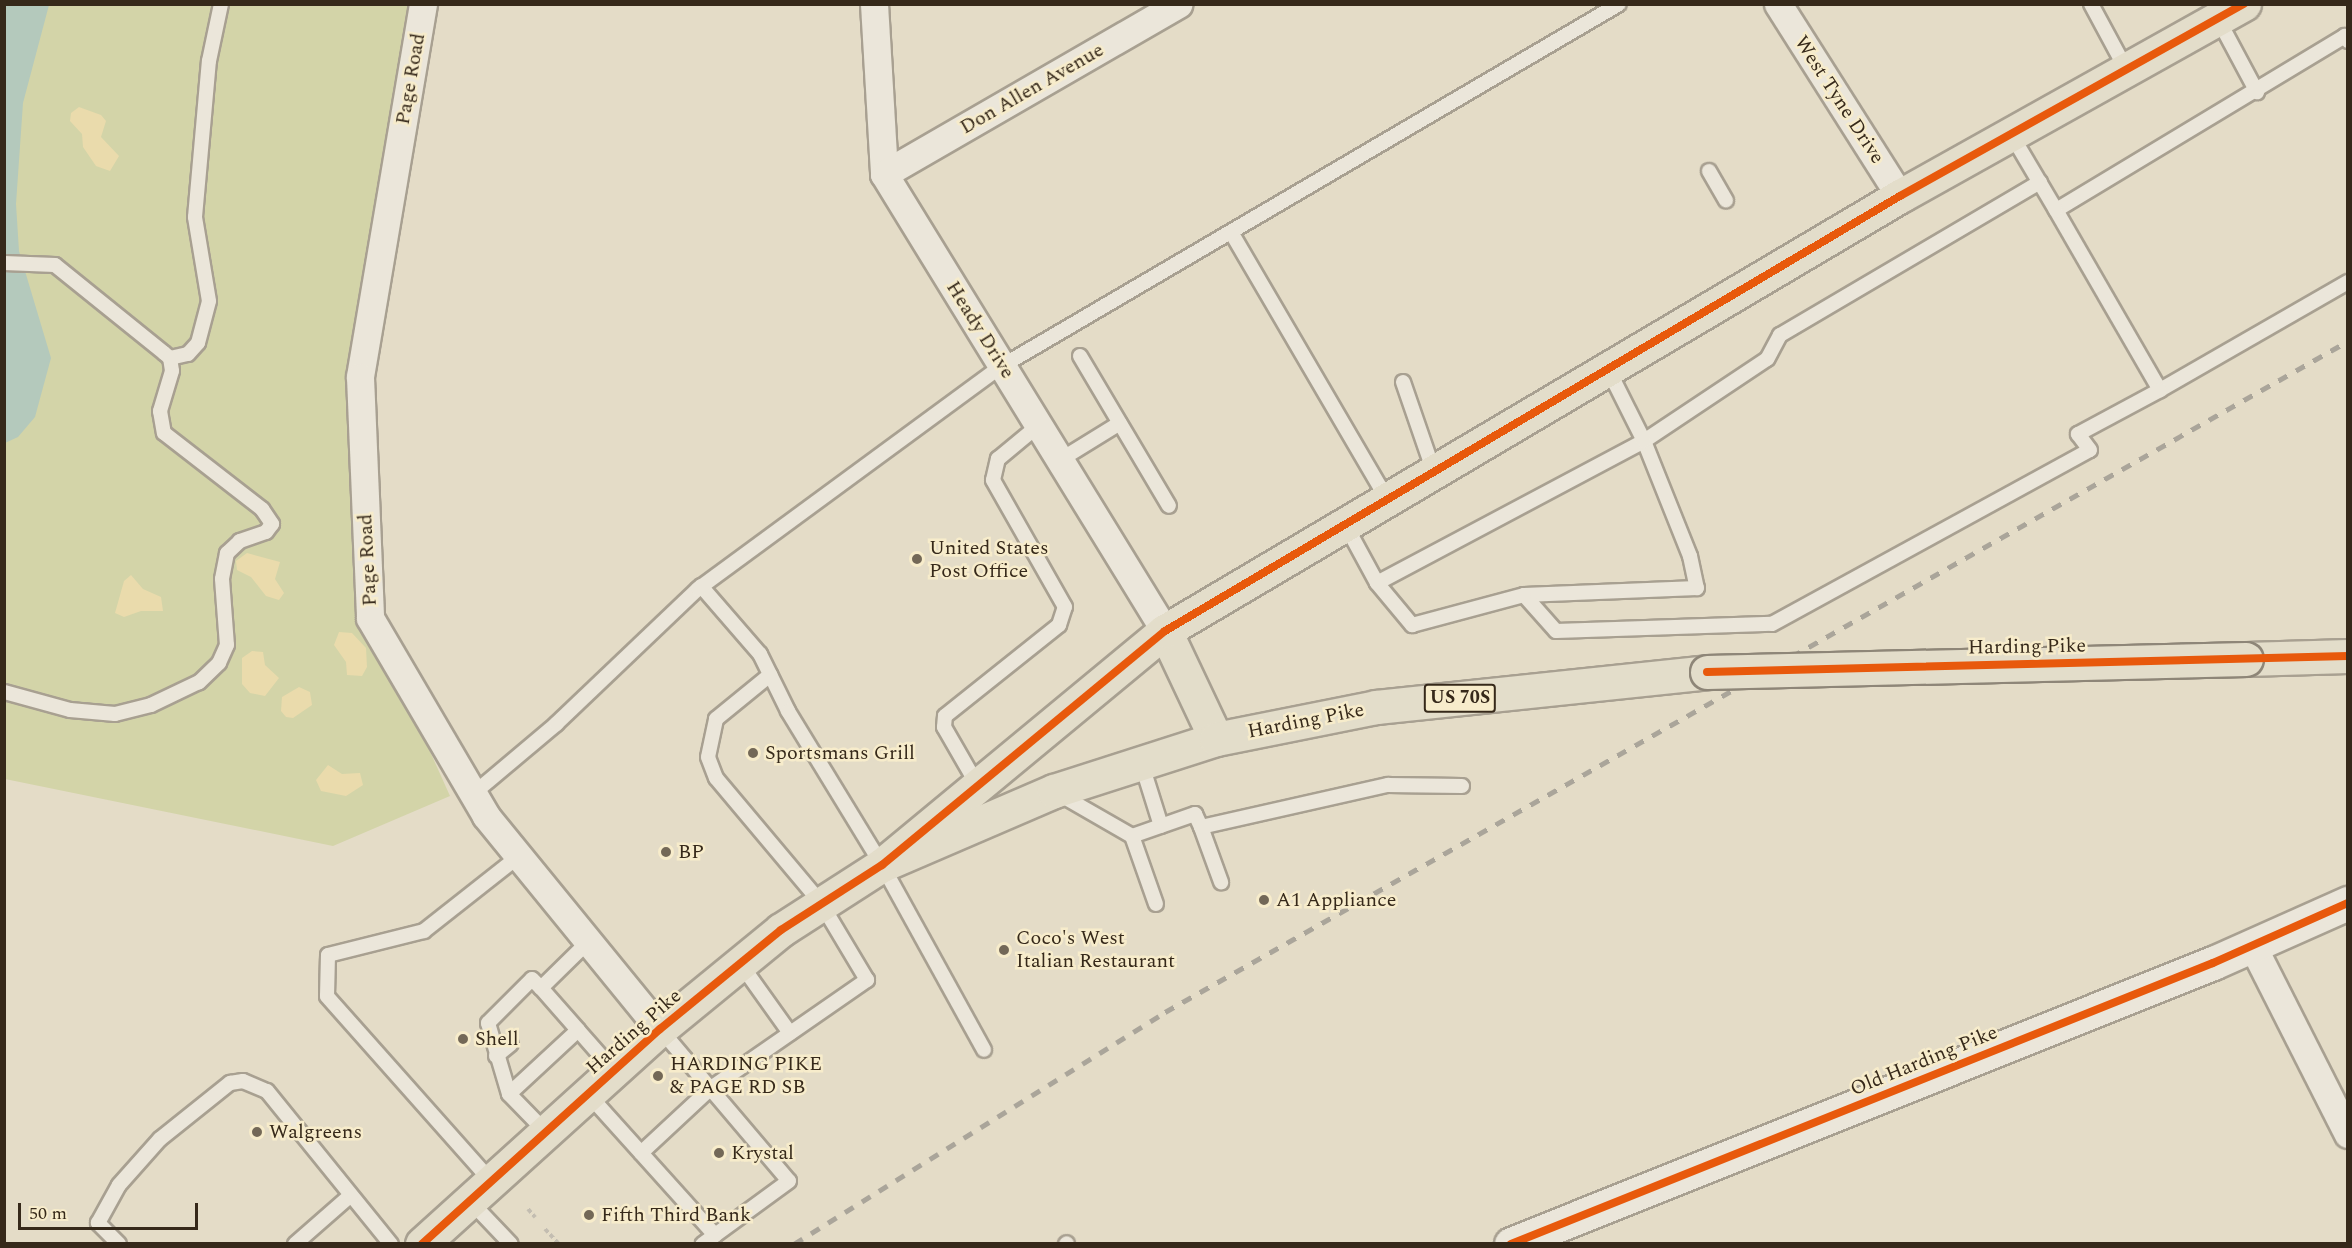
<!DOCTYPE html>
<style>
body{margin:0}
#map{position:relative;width:2352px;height:1248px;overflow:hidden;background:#e4dcc7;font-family:Spectral,serif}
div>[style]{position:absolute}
.green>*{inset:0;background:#d3d4a8}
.sand>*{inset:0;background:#eadbac}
.water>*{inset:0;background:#b4c9bc}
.path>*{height:4px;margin-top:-2px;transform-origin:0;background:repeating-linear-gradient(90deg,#c3bdb1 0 4.5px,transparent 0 7.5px)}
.roads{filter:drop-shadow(2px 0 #a8a091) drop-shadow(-2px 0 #a8a091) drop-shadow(0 2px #a8a091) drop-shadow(0 -2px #a8a091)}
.lane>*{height:14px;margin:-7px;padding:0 7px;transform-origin:7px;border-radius:7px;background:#ebe6da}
.street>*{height:27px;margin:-13.5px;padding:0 13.5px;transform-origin:13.5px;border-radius:13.5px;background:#ebe6da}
.secondary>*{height:33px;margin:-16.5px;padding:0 16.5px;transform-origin:16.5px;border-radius:16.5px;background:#ebe6da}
.primary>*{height:33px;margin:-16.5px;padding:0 16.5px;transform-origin:16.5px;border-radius:16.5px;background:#e3ddca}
.rail>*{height:4.5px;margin-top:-2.25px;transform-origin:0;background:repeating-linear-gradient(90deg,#aaa59a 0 10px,transparent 0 20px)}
.bridges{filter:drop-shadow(2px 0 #8e8678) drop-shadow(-2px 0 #8e8678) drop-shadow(0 2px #8e8678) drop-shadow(0 -2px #8e8678)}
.primary-bridge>*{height:33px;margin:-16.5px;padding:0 16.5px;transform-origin:16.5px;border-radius:16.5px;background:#e3ddca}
.cycleway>*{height:8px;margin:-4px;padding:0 4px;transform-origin:4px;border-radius:4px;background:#e8590c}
.dots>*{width:16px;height:16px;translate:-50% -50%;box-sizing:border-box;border:3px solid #f7eccb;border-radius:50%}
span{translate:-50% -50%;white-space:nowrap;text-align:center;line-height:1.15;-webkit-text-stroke:5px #f7eccb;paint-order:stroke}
.shield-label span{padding:2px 4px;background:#f7eccb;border:2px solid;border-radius:4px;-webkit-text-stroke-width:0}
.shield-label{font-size:18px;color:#36291a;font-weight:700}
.street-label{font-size:20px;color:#36291a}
.poi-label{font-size:20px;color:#36291a}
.left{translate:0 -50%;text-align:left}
.frame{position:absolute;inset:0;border:6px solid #36291a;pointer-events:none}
.scale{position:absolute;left:18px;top:1203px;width:180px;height:27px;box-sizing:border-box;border:3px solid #36291a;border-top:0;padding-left:8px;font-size:18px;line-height:21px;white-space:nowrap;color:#36291a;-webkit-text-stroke:4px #f7eccb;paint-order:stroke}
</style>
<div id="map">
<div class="green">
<i style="clip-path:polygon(4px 5px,423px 5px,360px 377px,370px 618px,450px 796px,333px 846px,5px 779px)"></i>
</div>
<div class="sand">
<i style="clip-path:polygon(79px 107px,101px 115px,106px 121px,101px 137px,119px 156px,110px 171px,96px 166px,83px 147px,82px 134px,70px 121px,71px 113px)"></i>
<i style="clip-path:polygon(247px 553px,280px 562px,275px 579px,284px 593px,279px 600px,266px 596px,251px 577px,237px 570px,236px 561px)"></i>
<i style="clip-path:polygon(131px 575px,143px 589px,161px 597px,163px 611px,141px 611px,124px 617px,115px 613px,124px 581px)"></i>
<i style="clip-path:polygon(339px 632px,352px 633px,366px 648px,367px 667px,362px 676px,347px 675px,346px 662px,334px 645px)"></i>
<i style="clip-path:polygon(252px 651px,263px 652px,265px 665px,279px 678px,265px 696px,250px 693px,242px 684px,242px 658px)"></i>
<i style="clip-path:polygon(299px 687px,310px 692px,312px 705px,293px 718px,286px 717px,281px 711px,282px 697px)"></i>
<i style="clip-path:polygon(328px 765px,342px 774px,360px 773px,363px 785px,346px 796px,321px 791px,316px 780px)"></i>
</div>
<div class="water">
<i style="clip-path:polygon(5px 5px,49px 5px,23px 103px,16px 204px,19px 251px,51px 358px,35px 417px,18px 437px,5px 443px)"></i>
</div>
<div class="path">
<i style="left:528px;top:1209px;width:11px;rotate:49deg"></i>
<i style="left:545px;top:1229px;width:21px;rotate:47deg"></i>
</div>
<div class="roads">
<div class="lane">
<i style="left:2091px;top:4px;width:74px;rotate:61.7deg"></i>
<i style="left:2218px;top:19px;width:83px;rotate:61.9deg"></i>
<i style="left:2348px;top:41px;width:6px;rotate:-121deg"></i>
<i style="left:2345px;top:36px;width:337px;rotate:148.9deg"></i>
<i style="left:2056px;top:210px;width:208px;rotate:60deg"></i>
<i style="left:2160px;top:390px;width:217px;rotate:-29.9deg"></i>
<i style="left:2011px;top:134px;width:88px;rotate:59.4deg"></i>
<i style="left:1709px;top:171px;width:34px;rotate:60deg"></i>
<i style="left:2040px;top:182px;width:302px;rotate:149.5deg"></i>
<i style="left:1780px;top:335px;width:27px;rotate:118deg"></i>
<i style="left:1767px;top:359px;width:148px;rotate:146.3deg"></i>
<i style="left:1644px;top:441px;width:124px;rotate:68.2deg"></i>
<i style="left:1690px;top:556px;width:33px;rotate:78deg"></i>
<i style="left:1697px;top:588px;width:173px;rotate:177.7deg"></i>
<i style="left:1524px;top:595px;width:48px;rotate:48.4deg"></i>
<i style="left:1556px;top:631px;width:216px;rotate:-1.9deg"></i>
<i style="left:1772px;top:624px;width:362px;rotate:-28.7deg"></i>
<i style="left:2090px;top:450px;width:20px;rotate:-127deg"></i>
<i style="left:2078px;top:434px;width:93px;rotate:-28.2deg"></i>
<i style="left:1231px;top:232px;width:309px;rotate:59.7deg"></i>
<i style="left:4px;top:263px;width:51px;rotate:2.2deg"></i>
<i style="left:55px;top:265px;width:140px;rotate:38.9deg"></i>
<i style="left:164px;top:353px;width:8px;rotate:40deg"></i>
<i style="left:170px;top:358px;width:13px;rotate:81deg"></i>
<i style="left:172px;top:371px;width:42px;rotate:106.7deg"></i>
<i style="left:160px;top:411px;width:22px;rotate:80deg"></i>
<i style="left:164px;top:433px;width:124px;rotate:37.8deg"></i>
<i style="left:262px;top:509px;width:18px;rotate:56deg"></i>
<i style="left:272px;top:524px;width:10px;rotate:127deg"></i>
<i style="left:266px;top:532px;width:28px;rotate:161deg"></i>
<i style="left:240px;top:541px;width:18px;rotate:137deg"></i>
<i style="left:227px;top:553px;width:26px;rotate:101deg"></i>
<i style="left:222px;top:579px;width:66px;rotate:85.7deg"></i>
<i style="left:227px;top:645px;width:20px;rotate:114deg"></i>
<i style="left:219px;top:663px;width:28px;rotate:136deg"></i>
<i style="left:199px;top:682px;width:53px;rotate:154.4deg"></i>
<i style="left:151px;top:705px;width:37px;rotate:166deg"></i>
<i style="left:115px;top:714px;width:45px;rotate:-174.9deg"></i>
<i style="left:70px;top:710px;width:68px;rotate:-164.7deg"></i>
<i style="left:1080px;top:356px;width:174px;rotate:59.3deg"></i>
<i style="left:170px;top:358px;width:18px;rotate:-13deg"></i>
<i style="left:188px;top:354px;width:15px;rotate:-48deg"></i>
<i style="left:198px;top:343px;width:43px;rotate:-75.3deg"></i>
<i style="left:209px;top:301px;width:85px;rotate:-99.5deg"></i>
<i style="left:195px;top:217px;width:157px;rotate:-84.9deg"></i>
<i style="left:209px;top:61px;width:58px;rotate:-78.1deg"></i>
<i style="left:1403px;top:382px;width:95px;rotate:71deg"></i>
<i style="left:1060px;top:460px;width:70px;rotate:-31.7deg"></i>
<i style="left:1345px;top:524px;width:67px;rotate:61.5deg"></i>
<i style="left:1377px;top:583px;width:302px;rotate:-28deg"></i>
<i style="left:1644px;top:441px;width:80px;rotate:-116.6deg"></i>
<i style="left:1377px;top:583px;width:55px;rotate:50.2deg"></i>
<i style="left:1412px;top:625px;width:116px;rotate:-15deg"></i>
<i style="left:701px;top:586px;width:90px;rotate:49.1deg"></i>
<i style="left:760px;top:654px;width:64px;rotate:63.8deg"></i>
<i style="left:788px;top:711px;width:180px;rotate:58.6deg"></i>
<i style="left:882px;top:865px;width:211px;rotate:61.1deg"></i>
<i style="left:1141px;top:762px;width:67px;rotate:72.6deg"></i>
<i style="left:978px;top:786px;width:68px;rotate:-120deg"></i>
<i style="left:944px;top:727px;width:11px;rotate:-85deg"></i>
<i style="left:945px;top:716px;width:146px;rotate:-38.6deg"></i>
<i style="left:1059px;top:625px;width:19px;rotate:-72deg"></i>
<i style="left:1065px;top:607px;width:146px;rotate:-119.6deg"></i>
<i style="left:993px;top:480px;width:22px;rotate:-77deg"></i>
<i style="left:998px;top:459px;width:53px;rotate:-39.7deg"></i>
<i style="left:473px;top:794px;width:109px;rotate:-40.1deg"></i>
<i style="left:556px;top:724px;width:196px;rotate:-43.6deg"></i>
<i style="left:698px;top:589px;width:377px;rotate:-36.3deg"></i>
<i style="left:1002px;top:366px;width:715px;rotate:-30.4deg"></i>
<i style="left:1059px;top:794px;width:84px;rotate:29.9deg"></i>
<i style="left:1201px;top:827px;width:59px;rotate:70deg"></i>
<i style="left:1156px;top:904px;width:72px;rotate:-109.4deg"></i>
<i style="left:1132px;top:836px;width:67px;rotate:-19.2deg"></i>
<i style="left:1195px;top:814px;width:14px;rotate:65deg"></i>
<i style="left:1201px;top:827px;width:192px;rotate:-12.7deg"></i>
<i style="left:1388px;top:785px;width:74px;rotate:0.8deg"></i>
<i style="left:740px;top:963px;width:86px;rotate:54.5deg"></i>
<i style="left:660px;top:1029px;width:199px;rotate:49.7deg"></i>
<i style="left:789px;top:1181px;width:107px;rotate:143.8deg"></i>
<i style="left:578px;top:1030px;width:55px;rotate:48.7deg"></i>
<i style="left:496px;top:1056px;width:19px;rotate:-39deg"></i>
<i style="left:509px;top:1094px;width:94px;rotate:-42.8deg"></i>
<i style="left:578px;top:1030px;width:56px;rotate:-131.4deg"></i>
<i style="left:588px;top:1094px;width:190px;rotate:48deg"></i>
<i style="left:546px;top:1132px;width:53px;rotate:-134.2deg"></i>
<i style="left:509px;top:1094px;width:74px;rotate:-106.5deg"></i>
<i style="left:488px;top:1023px;width:62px;rotate:-45deg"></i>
<i style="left:532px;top:979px;width:13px;rotate:45deg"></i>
<i style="left:541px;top:988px;width:66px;rotate:-44.4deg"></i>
<i style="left:641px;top:1153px;width:96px;rotate:-42.9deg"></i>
<i style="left:711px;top:1088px;width:190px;rotate:-34.7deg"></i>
<i style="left:867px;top:980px;width:90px;rotate:-120.9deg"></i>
<i style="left:821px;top:903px;width:163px;rotate:-130deg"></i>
<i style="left:716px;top:778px;width:22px;rotate:-111deg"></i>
<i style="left:708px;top:757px;width:39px;rotate:-78deg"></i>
<i style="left:716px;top:719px;width:70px;rotate:-39.2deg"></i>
<i style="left:491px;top:1181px;width:247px;rotate:-131.6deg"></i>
<i style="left:327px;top:996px;width:41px;rotate:-88.6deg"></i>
<i style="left:328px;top:955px;width:99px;rotate:-14deg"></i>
<i style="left:424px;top:931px;width:121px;rotate:-38.3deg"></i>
<i style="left:470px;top:1201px;width:59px;rotate:46.4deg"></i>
<i style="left:119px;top:1244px;width:30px;rotate:-135deg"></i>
<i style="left:98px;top:1223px;width:43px;rotate:-61.1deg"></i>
<i style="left:119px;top:1185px;width:62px;rotate:-48.3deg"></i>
<i style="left:160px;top:1139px;width:90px;rotate:-38.7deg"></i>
<i style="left:230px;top:1083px;width:13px;rotate:-9deg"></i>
<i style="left:243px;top:1081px;width:26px;rotate:23deg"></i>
<i style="left:267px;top:1091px;width:197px;rotate:51deg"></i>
<i style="left:295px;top:1244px;width:74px;rotate:-41.2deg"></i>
<i style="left:1066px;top:1244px;width:1px;rotate:-45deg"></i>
</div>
<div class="street">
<i style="left:423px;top:4px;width:378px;rotate:99.6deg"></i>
<i style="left:360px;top:377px;width:241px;rotate:87.6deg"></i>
<i style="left:370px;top:618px;width:229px;rotate:59.6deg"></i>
<i style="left:486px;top:816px;width:275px;rotate:50.8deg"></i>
<i style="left:874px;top:4px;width:170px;rotate:86.6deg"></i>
<i style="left:884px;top:174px;width:536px;rotate:58.41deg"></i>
<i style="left:1778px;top:4px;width:227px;rotate:57.6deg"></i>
<i style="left:884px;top:174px;width:340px;rotate:-30deg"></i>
<i style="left:2252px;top:945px;width:212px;rotate:63.1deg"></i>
</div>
<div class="secondary">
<i style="left:1511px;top:1244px;width:756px;rotate:-21.82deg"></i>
<i style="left:2213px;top:963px;width:148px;rotate:-24deg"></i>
</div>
<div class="primary">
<i style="left:1165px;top:631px;width:119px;rotate:64.7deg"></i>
<i style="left:2246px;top:659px;width:102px;rotate:-1.7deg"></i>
<i style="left:882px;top:865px;width:367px;rotate:-39.6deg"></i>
<i style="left:1165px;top:631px;width:854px;rotate:-30.62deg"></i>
<i style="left:1900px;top:196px;width:394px;rotate:-29.2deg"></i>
<i style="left:422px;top:1244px;width:321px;rotate:-42.1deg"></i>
<i style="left:660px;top:1029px;width:156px;rotate:-39.3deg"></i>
<i style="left:781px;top:930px;width:120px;rotate:-32.8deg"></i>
<i style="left:882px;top:865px;width:187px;rotate:-23.3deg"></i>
<i style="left:1054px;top:791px;width:170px;rotate:-17.8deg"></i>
<i style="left:1216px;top:739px;width:163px;rotate:-11.3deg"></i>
<i style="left:1376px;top:707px;width:333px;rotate:-6deg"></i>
</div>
</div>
<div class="rail">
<i style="left:794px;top:1244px;width:438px;rotate:-32deg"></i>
<i style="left:1165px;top:1012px;width:1360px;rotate:-29.56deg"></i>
</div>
<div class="bridges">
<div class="primary-bridge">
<i style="left:1707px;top:672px;width:539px;rotate:-1.38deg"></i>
</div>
</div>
<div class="cycleway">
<i style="left:1707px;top:672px;width:641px;rotate:-1.43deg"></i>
<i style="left:422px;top:1244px;width:321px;rotate:-42.1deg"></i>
<i style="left:660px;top:1029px;width:156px;rotate:-39.3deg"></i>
<i style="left:781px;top:930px;width:120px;rotate:-32.8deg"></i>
<i style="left:882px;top:865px;width:367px;rotate:-39.6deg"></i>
<i style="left:1165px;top:631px;width:854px;rotate:-30.62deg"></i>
<i style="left:1900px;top:196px;width:394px;rotate:-29.2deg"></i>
<i style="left:1511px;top:1244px;width:756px;rotate:-21.82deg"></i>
<i style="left:2213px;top:963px;width:148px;rotate:-24deg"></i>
</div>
<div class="dots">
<i style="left:917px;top:559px;background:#736857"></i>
<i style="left:753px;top:753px;background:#736857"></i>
<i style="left:666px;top:852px;background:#736857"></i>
<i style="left:1264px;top:900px;background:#736857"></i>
<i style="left:1004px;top:950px;background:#736857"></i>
<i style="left:463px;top:1039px;background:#736857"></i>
<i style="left:658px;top:1076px;background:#736857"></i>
<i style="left:257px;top:1132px;background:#736857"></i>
<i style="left:719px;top:1153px;background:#736857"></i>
<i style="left:589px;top:1215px;background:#736857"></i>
</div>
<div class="shield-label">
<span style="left:1460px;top:698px">US 70S</span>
</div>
<div class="street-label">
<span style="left:411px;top:79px;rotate:-80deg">Page Road</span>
<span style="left:1032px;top:89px;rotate:-30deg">Don Allen Avenue</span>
<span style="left:1839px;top:100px;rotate:57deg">West Tyne Drive</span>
<span style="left:980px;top:330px;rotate:58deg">Heady Drive</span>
<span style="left:368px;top:560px;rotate:-93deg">Page Road</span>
<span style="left:2027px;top:647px;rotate:-1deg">Harding Pike</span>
<span style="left:1306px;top:721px;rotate:-11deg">Harding Pike</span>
<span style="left:634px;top:1032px;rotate:-41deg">Harding Pike</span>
<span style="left:1924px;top:1061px;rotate:-22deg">Old Harding Pike</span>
</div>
<div class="poi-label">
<span class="left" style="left:929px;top:560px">United States<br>Post Office</span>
<span class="left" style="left:765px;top:753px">Sportsmans Grill</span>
<span class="left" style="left:678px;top:852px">BP</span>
<span class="left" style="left:1276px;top:900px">A1 Appliance</span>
<span class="left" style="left:1016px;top:950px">Coco's West<br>Italian Restaurant</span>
<span class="left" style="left:475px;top:1039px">Shell</span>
<span class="left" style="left:670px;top:1076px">HARDING PIKE<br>&amp; PAGE RD SB</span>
<span class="left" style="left:269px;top:1132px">Walgreens</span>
<span class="left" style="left:731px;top:1153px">Krystal</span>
<span class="left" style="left:601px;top:1215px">Fifth Third Bank</span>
</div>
<div class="frame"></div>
<div class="scale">50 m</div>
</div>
